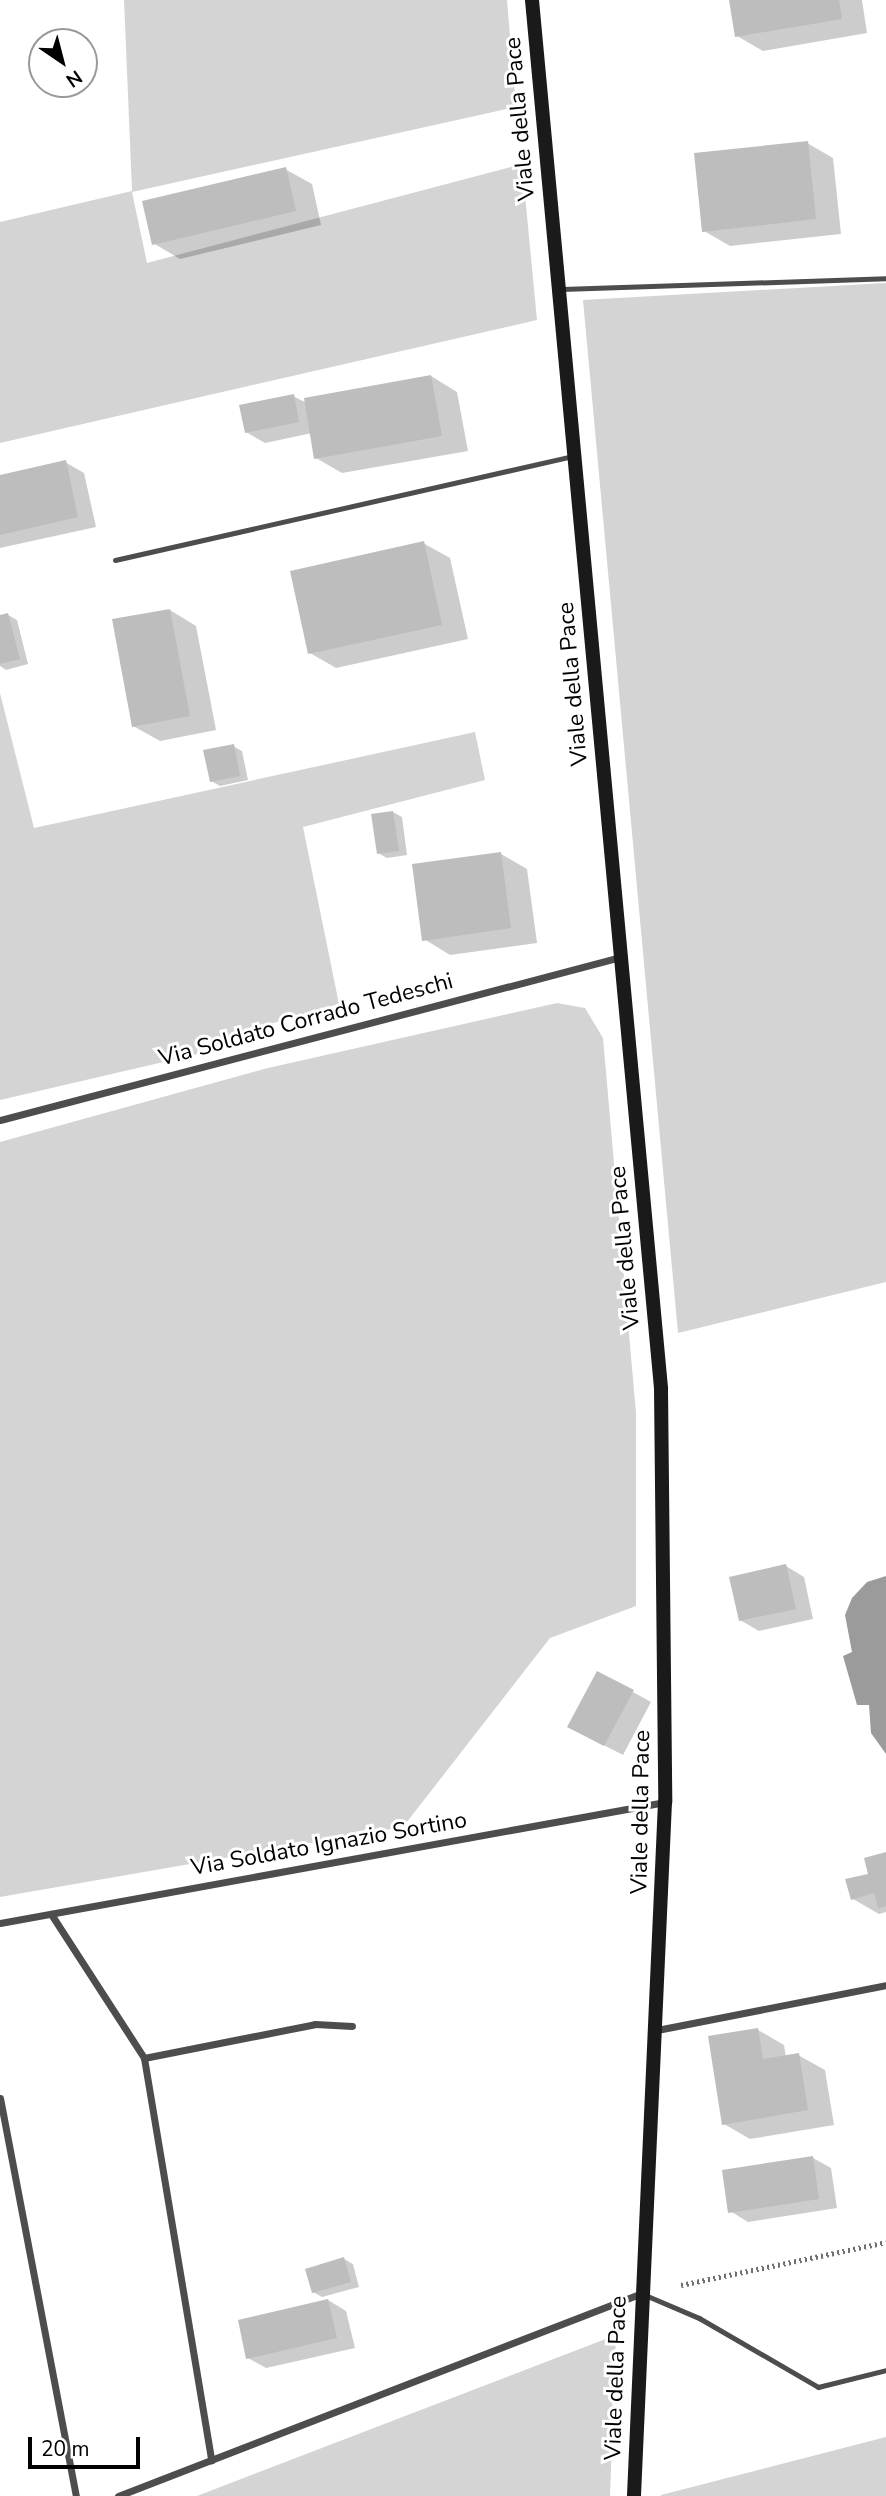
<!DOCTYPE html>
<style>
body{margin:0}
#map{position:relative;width:886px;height:2496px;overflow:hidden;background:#fff;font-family:"Nunito Sans",sans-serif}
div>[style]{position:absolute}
.green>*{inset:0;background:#d4d4d4}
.water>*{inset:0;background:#9b9b9b}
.shadow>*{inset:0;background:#0003}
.building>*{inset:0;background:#bdbdbd}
.path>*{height:4.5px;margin-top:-2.25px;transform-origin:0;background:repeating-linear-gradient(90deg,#6f6f6f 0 2px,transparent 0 5.5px)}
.lane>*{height:5px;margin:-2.5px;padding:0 2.5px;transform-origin:2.5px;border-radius:2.5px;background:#4d4d4d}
.street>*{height:7px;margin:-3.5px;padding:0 3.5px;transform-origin:3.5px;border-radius:3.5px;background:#4d4d4d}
.secondary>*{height:14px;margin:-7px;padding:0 7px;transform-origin:7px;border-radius:7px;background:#1a1a1a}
span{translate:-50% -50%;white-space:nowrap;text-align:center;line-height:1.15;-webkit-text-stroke:6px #fff;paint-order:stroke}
.street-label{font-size:23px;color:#000}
.north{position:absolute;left:28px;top:28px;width:70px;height:70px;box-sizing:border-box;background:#fff;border:2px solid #999;border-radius:50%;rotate:145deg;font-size:19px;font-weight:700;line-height:28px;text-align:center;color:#000}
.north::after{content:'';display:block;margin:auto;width:24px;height:32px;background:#000;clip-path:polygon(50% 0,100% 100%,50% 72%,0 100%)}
.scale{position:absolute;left:28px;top:2437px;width:112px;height:32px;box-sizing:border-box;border:4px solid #000;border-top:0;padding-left:9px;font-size:21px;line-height:24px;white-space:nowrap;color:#000;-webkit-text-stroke:5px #fff;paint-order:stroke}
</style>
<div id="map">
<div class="green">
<div style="clip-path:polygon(124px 0,507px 0,516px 107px,132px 192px,147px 263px,522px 164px,537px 320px,0 443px,0 222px,132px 191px)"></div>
<div style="clip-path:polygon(886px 283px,886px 1282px,678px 1333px,583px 300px)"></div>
<div style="clip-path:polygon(0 693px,34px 828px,475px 732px,485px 780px,303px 827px,339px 1004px,239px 1033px,202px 1053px,0 1100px)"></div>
<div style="clip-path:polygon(557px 1003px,585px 1008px,603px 1038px,636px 1413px,636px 1606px,550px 1638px,403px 1827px,0 1897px,0 1142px,268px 1068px)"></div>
<div style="clip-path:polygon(616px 2335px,610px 2496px,197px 2496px)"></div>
<div style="clip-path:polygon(886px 2437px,886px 2496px,661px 2496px,661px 2495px)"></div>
</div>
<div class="water">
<div style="clip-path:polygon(886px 1576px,886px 1754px,871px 1733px,869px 1705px,857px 1705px,843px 1656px,852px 1652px,845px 1615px,852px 1598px,867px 1582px)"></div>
</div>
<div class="shadow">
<div style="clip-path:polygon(731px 0,862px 0,867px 33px,763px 51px,737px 36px)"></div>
<div style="clip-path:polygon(807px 143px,833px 158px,841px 234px,730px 246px,704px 231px)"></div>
<div style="clip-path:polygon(285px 169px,312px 184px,321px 225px,180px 259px,153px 243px)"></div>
<div style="clip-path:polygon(431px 376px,457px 392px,468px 451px,342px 473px,316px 458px,312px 433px,265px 443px,246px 432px,293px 396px,307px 403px)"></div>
<div style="clip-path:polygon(65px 462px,84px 473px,96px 527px,0 548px,0 477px)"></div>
<div style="clip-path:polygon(423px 543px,450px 558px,468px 639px,336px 668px,310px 653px)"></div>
<div style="clip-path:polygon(170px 610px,196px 626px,216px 730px,160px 741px,133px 726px)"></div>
<div style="clip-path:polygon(8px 615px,17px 620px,28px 664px,6px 670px,0 666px,0 616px)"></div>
<div style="clip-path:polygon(233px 746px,242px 751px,248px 780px,220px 786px,211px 781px)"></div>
<div style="clip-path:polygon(393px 812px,402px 817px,407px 855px,387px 858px,378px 853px)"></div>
<div style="clip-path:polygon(501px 854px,527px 869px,537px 943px,450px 955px,424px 939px)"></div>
<div style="clip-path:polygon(786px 1566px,804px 1577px,813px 1619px,759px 1631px,740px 1620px)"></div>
<div style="clip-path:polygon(633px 1692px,651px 1702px,623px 1755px,588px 1737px)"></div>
<div style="clip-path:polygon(886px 1854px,886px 1912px,879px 1914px,853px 1899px)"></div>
<div style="clip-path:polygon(758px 2030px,784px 2045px,786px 2057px,798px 2055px,825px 2070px,834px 2125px,750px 2139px,724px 2124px)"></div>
<div style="clip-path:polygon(813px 2158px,831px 2168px,837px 2208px,748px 2222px,730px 2211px)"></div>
<div style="clip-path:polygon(344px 2259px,353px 2264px,359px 2287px,322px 2297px,313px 2292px)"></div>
<div style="clip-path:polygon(328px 2300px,346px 2311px,355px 2348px,266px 2368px,248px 2358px)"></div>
</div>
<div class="building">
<div style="clip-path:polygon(729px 0,839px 0,842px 19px,735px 37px)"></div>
<div style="clip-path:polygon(808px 141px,816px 219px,702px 232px,694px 153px)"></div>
<div style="clip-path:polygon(286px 167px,296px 211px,152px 245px,142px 201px)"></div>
<div style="clip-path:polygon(431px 375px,442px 436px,314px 459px,304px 398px)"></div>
<div style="clip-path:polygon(294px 394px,299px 422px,245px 433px,239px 405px)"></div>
<div style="clip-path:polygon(66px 460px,78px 517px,0 535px,0 475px)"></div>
<div style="clip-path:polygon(424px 541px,442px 625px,308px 654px,290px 571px)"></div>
<div style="clip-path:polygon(170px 609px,190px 716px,132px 727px,112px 619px)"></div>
<div style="clip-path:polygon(8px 613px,20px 659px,0 664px,0 615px)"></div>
<div style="clip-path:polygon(234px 744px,240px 776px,210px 782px,203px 750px)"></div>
<div style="clip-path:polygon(393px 811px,399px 851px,377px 854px,371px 814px)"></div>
<div style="clip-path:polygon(501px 852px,511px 928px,422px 941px,412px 864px)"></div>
<div style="clip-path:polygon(786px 1564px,796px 1609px,739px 1621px,729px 1577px)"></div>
<div style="clip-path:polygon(597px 1671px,634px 1690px,604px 1746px,567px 1727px)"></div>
<div style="clip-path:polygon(886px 1852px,886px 1906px,878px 1908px,874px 1893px,851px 1900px,845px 1879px,868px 1874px,864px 1858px)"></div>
<div style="clip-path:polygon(758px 2028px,763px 2059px,799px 2053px,808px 2110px,722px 2125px,708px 2036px)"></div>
<div style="clip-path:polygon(813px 2156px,819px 2199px,728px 2213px,722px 2170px)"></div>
<div style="clip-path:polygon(344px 2257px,351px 2282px,312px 2293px,305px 2269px)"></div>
<div style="clip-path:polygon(328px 2299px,337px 2338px,246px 2359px,238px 2320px)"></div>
</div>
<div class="path">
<div style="left:681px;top:2285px;width:209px;rotate:-11.8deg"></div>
</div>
<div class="lane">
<div style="left:562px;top:289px;width:324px;rotate:-1.9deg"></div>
<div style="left:115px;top:560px;width:469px;rotate:-12.8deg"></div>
<div style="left:645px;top:2295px;width:59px;rotate:23.1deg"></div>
<div style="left:699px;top:2318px;width:138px;rotate:30.1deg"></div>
<div style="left:818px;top:2387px;width:70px;rotate:-14deg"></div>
</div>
<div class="street">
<div style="left:0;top:1120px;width:642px;rotate:-14.71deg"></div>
<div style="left:51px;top:1914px;width:171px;rotate:57.1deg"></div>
<div style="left:144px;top:2058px;width:408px;rotate:80.5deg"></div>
<div style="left:0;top:1923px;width:676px;rotate:-10.31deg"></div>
<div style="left:657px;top:2030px;width:233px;rotate:-11.1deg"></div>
<div style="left:144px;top:2058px;width:174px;rotate:-11.2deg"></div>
<div style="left:315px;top:2024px;width:37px;rotate:3deg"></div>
<div style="left:0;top:2098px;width:405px;rotate:79.2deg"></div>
<div style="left:118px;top:2496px;width:562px;rotate:-21.18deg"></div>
</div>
<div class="secondary">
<div style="left:532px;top:0;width:1395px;rotate:84.69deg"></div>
<div style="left:661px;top:1389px;width:413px;rotate:89.4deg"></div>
<div style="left:665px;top:1802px;width:695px;rotate:92.56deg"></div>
</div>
<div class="street-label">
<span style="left:520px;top:119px;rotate:-95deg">Viale della Pace</span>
<span style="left:573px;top:684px;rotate:-95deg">Viale della Pace</span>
<span style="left:306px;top:1020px;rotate:-15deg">Via Soldato Corrado Tedeschi</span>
<span style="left:625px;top:1248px;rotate:-95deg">Viale della Pace</span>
<span style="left:641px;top:1812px;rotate:-89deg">Viale della Pace</span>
<span style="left:329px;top:1844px;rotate:-10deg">Via Soldato Ignazio Sortino</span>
<span style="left:616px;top:2378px;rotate:-88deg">Viale della Pace</span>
</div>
<div class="north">N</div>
<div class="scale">20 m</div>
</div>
